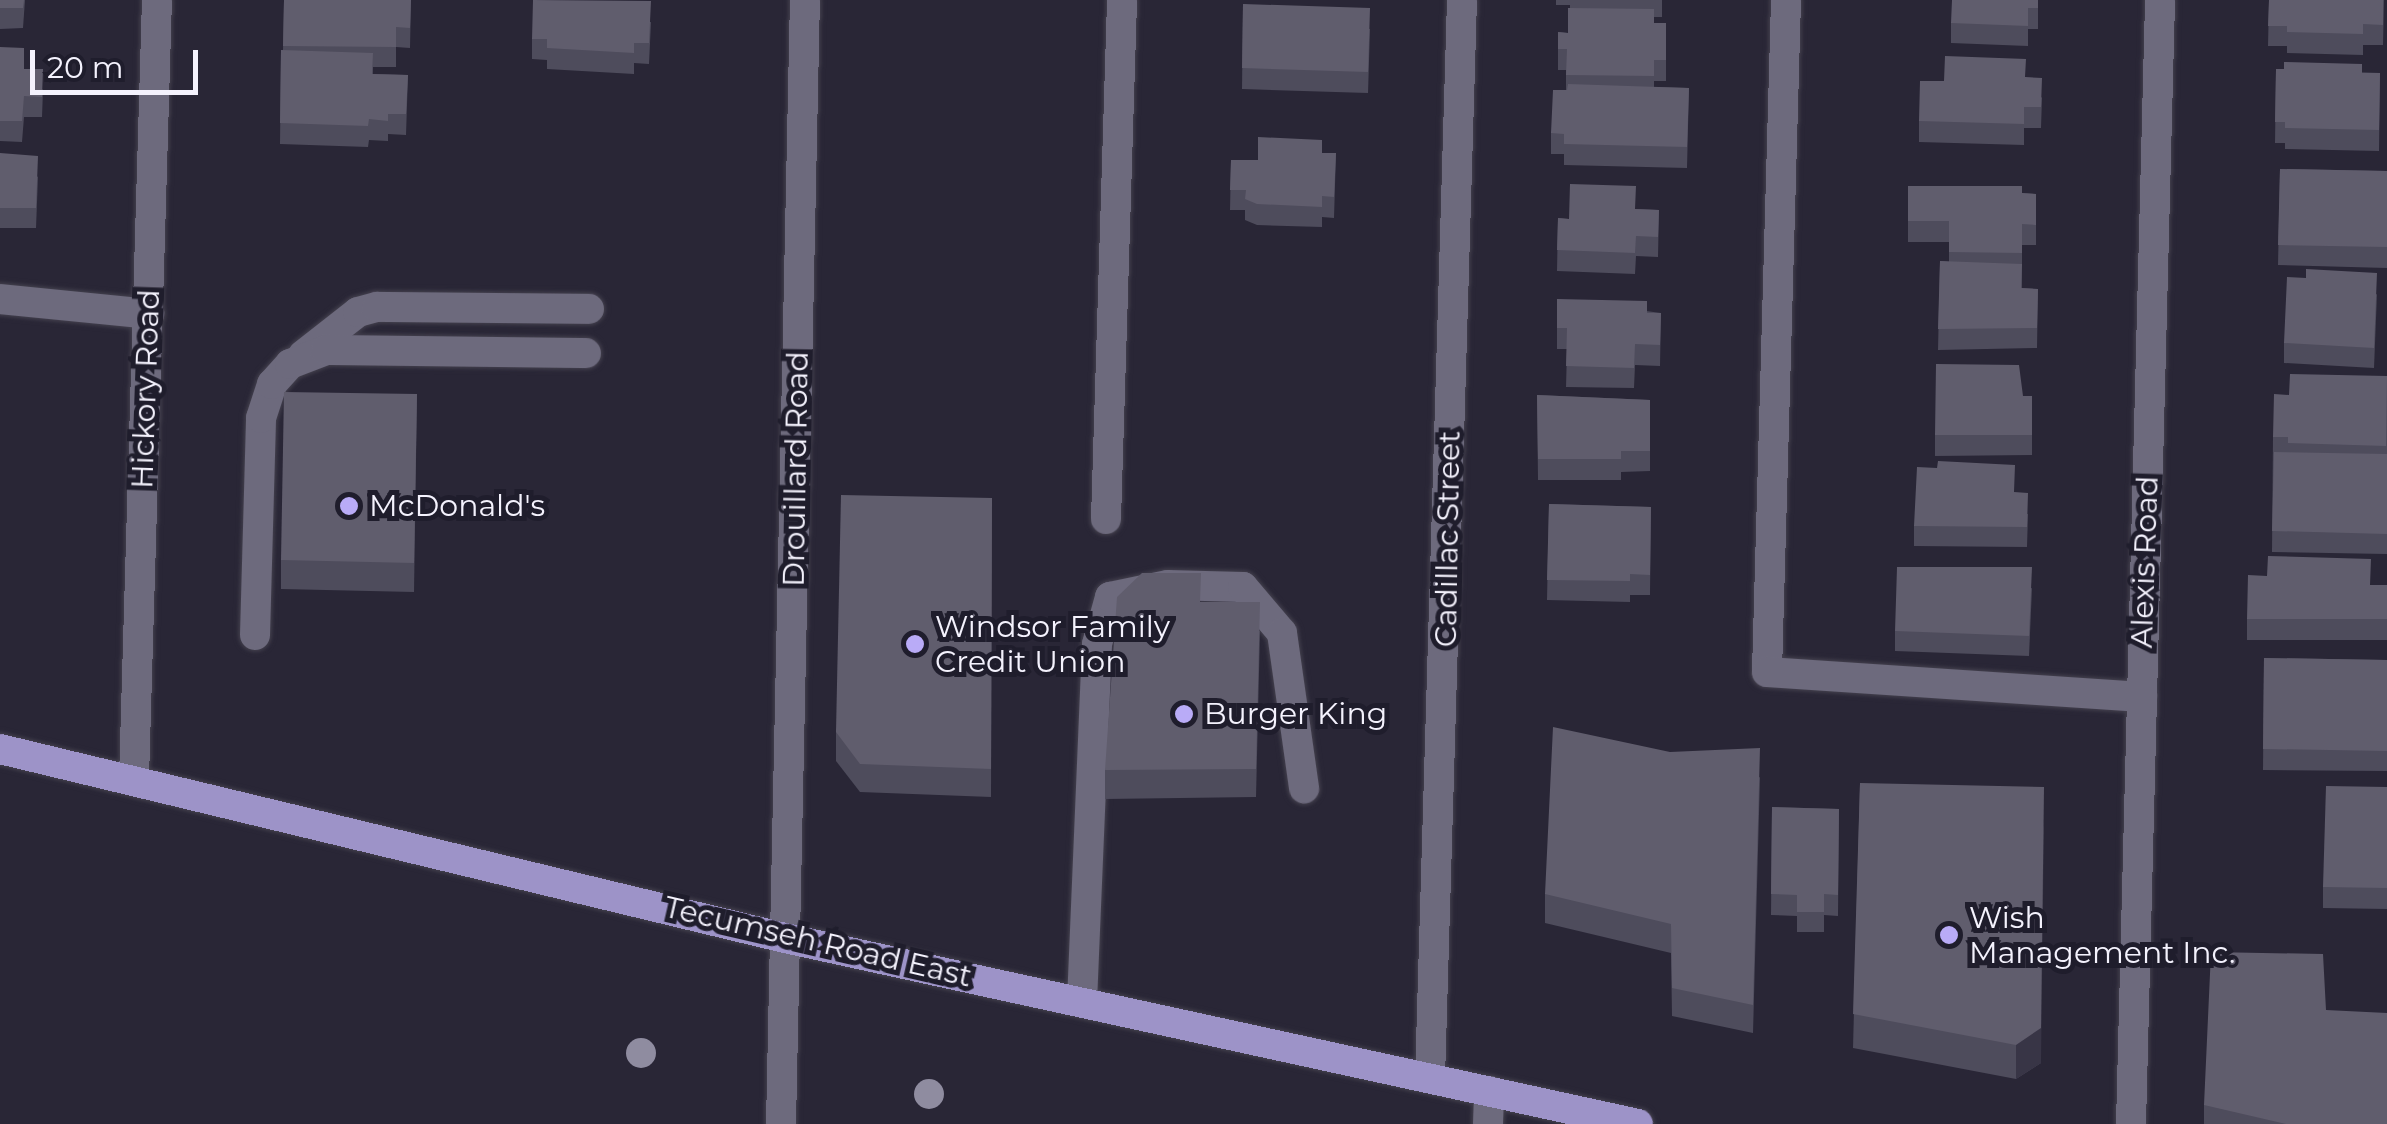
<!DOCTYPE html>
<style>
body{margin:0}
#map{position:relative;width:2387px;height:1124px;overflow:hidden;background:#292636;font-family:Montserrat,sans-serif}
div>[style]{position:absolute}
.roads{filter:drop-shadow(0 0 2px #44414e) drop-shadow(0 0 2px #44414e)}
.minor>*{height:30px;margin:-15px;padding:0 15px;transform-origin:15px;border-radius:15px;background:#6d6a7d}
.major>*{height:30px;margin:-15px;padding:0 15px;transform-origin:15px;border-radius:15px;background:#9d93c8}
.trees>*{width:30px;height:30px;margin:-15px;border-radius:50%;background:#8f8ca0}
.wall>*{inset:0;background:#4e4c5c}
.shaded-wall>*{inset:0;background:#383546}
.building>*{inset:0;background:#605d6d}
.dots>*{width:28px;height:28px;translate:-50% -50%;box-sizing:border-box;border:5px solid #1f1d2c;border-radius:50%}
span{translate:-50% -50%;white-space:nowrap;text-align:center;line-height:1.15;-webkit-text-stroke:10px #1f1d2c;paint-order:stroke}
.street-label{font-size:30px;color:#f4f2fd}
.poi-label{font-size:30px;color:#f4f2fd}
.left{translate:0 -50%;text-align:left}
.scale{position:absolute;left:30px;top:50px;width:168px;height:45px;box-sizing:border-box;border:5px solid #f4f2fd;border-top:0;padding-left:12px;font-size:30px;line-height:35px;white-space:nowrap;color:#f4f2fd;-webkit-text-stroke:8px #1f1d2c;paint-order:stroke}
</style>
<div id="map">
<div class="roads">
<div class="minor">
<div style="left:1786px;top:0;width:672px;rotate:91.62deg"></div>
<div style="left:1767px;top:672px;width:376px;rotate:3.8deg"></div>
<div style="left:0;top:299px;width:150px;rotate:5.7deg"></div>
<div style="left:303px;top:355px;width:70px;rotate:-38deg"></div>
<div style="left:358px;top:312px;width:20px;rotate:-15deg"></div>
<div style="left:377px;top:307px;width:212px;rotate:0.5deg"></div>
<div style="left:1106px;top:519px;width:519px;rotate:-88.23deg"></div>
<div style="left:255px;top:635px;width:217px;rotate:-88.4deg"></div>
<div style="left:261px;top:418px;width:36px;rotate:-72deg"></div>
<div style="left:272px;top:384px;width:27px;rotate:-48deg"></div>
<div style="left:290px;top:364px;width:39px;rotate:-21deg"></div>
<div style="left:326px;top:350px;width:260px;rotate:0.7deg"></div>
<div style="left:134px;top:778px;width:778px;rotate:-88.31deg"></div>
<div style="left:1082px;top:1002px;width:358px;rotate:-87.6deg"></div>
<div style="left:1097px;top:644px;width:49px;rotate:-74.5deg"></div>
<div style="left:1110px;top:597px;width:59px;rotate:-11.7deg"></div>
<div style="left:1168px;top:585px;width:75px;rotate:1.5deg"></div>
<div style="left:1243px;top:587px;width:60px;rotate:49.7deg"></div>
<div style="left:1282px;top:633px;width:157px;rotate:81.9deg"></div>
<div style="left:1430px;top:1078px;width:1078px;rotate:-88.3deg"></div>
<div style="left:781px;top:1124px;width:1124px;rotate:-88.78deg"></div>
<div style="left:1488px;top:1124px;width:33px;rotate:-88deg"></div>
<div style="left:2131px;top:1124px;width:1124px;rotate:-88.52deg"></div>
</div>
<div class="major">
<div style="left:0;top:749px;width:807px;rotate:13.54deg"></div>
<div style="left:785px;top:938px;width:873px;rotate:12.3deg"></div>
</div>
</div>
<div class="trees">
<div style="left:641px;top:1053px"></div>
<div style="left:929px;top:1094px"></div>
</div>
<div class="wall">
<div style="clip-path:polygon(0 0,25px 0,23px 28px,0 29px)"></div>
<div style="clip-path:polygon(284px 0,411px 0,410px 48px,396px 47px,396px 67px,373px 67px,373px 74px,408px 75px,406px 135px,388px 134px,388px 141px,369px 140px,368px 147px,280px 144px,281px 50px,283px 50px)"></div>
<div style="clip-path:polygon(1556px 0,1662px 0,1662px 17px,1654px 17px,1654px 23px,1666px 23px,1666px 81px,1654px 81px,1654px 87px,1689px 88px,1687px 168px,1564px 165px,1564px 154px,1551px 154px,1551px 133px,1566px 90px,1566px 70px,1558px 70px,1558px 32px,1568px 33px,1570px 8px,1570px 5px,1556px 5px)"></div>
<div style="clip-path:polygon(2038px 0,2038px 29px,2028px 29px,2028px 46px,1951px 43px,1951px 23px)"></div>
<div style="clip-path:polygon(2269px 0,2384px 0,2383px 45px,2363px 45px,2363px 55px,2287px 53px,2287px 46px,2268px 46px)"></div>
<div style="clip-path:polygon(1243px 4px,1370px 29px,1368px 93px,1242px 89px)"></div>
<div style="clip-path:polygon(651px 22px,649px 64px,634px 63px,634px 74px,547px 69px,547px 60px,532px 59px,532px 39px)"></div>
<div style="clip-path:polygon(0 47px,24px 69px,43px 90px,42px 117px,24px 117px,22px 142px,0 141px)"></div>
<div style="clip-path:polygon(2276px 69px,2380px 73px,2379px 151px,2285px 149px,2285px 143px,2275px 143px)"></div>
<div style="clip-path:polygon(2026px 77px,2042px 98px,2041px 128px,2024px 128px,2024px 145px,1919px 142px,1919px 121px)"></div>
<div style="clip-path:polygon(0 153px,38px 177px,36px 228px,0 228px)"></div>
<div style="clip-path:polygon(1322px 153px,1336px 153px,1334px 218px,1322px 217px,1322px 227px,1257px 225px,1245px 220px,1245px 210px,1230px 210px,1231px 160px,1258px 160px)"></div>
<div style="clip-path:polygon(2280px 169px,2387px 171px,2387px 268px,2278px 265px)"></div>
<div style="clip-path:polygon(1908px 186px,2036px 194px,2036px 245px,2022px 245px,2022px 288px,2038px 289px,2037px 348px,1938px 350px,1940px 261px,1949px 262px,1949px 242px,1908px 242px)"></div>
<div style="clip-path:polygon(1636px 209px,1659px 210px,1658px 257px,1636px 256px,1635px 274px,1557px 271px,1558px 218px,1569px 219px)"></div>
<div style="clip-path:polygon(2377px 294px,2374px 368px,2284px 363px,2284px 343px)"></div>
<div style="clip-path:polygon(1557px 299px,1661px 313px,1660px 366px,1635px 365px,1634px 388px,1566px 387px,1567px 349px,1557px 349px)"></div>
<div style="clip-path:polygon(2387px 376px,2387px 554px,2272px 552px,2273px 437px,2289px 395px)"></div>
<div style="clip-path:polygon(417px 394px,414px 592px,281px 589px,281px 560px)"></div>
<div style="clip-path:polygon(1537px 395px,1650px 400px,1650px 471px,1621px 472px,1621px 480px,1538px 480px)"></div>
<div style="clip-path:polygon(2023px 396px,2032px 396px,2032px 455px,1935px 456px,1935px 435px)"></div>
<div style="clip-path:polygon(992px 498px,991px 797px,860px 792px,836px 761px,836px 732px)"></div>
<div style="clip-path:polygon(1549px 504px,1651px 507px,1650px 595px,1630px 595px,1630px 602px,1547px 600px)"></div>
<div style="clip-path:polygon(2028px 514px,2027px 547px,1914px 546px,1914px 526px)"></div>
<div style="clip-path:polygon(2370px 585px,2387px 585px,2387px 640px,2247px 640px,2247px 619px)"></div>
<div style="clip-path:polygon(2032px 588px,2029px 656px,1895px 651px,1895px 631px)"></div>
<div style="clip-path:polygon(1201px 602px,1260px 631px,1256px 797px,1105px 799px,1105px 770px)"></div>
<div style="clip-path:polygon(2264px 658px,2387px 660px,2387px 771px,2263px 770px)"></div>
<div style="clip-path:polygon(1760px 777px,1753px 1033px,1672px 1016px,1671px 953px,1545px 923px,1545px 894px)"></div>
<div style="clip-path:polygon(1860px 783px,2041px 1063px,2016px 1079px,1853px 1048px)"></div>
<div style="clip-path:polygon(2387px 787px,2387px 909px,2323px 908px,2323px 887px)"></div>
<div style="clip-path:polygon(1772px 807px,1839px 809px,1838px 916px,1824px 915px,1824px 932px,1797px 932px,1797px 916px,1771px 915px)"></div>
<div style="clip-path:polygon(2326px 1010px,2387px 1124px,2204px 1124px,2204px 1105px)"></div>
</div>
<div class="shaded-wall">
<div style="clip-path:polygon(2044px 822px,2041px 1063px,2016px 1079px,2016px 1045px)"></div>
</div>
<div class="building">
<div style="clip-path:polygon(0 0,24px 0,23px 8px,0 8px)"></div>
<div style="clip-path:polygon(284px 0,411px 0,410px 28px,396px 27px,396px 47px,283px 46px)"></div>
<div style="clip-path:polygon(533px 0,651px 1px,649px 43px,634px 43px,634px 53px,547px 48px,547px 39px,532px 39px)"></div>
<div style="clip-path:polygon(1952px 0,2038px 0,2038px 8px,2028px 8px,2028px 26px,1951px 23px)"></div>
<div style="clip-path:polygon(2269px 0,2383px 0,2383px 25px,2363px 24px,2363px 34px,2287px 32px,2287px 26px,2268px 26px)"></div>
<div style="clip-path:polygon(1243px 4px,1370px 8px,1368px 72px,1242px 68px)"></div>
<div style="clip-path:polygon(1568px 8px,1654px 9px,1654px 23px,1666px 23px,1666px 60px,1654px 60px,1654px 76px,1566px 75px,1567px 49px,1558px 49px,1558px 32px,1568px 33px)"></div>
<div style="clip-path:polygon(0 47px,24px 48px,24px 69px,43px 69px,42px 97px,24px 96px,22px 121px,0 121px)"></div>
<div style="clip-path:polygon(281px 50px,373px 53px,372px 74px,408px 75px,406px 114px,388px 114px,388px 121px,369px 119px,368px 126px,280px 123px)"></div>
<div style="clip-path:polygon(1945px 56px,2026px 59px,2025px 77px,2042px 78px,2041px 107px,2024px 107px,2024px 124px,1919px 121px,1920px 81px,1944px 81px)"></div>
<div style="clip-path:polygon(2284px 62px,2362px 64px,2362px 73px,2380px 73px,2379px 130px,2285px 128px,2285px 122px,2275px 122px,2276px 69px,2284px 69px)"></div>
<div style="clip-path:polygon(1568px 84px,1689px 88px,1687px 147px,1564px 144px,1564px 134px,1551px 133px,1553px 90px,1567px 90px)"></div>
<div style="clip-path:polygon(1258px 137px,1322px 140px,1322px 153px,1336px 153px,1334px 197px,1322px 196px,1322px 207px,1257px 204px,1245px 199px,1246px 190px,1230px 190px,1231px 160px,1258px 160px)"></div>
<div style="clip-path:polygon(0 153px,38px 156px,36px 208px,0 208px)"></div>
<div style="clip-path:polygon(2280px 169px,2387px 171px,2387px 247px,2278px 245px)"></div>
<div style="clip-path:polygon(1570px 184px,1636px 186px,1635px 209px,1659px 210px,1658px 237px,1636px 236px,1635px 253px,1557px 250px,1558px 218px,1569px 219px)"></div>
<div style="clip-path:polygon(1908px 186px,2022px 186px,2022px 193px,2036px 194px,2036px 225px,2022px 224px,2022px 253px,1949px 252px,1949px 221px,1908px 221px)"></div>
<div style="clip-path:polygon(1940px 261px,2022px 264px,2021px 288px,2038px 289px,2037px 328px,1938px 329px)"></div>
<div style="clip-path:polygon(2306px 269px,2377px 273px,2374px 348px,2284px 343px,2287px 277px,2306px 278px)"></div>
<div style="clip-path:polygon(1557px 299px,1647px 301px,1647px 313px,1661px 313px,1660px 345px,1635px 344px,1634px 368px,1566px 366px,1567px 328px,1557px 328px)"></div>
<div style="clip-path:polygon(1936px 364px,2019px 365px,2023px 396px,2032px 396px,2032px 435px,1935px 435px)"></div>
<div style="clip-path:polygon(2290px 374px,2387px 376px,2386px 446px,2288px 443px,2288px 437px,2273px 437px,2274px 394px,2289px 395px)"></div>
<div style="clip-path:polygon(284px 392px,417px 394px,414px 563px,281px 560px)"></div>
<div style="clip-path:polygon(1537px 395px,1650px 400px,1650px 451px,1621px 451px,1621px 459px,1538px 459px)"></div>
<div style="clip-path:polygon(2274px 452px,2387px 454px,2387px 534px,2272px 531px)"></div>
<div style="clip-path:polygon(1938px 461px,2015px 465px,2014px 492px,2028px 493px,2027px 527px,1914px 526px,1917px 467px,1937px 468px)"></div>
<div style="clip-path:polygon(841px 495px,992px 498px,991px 769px,860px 764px,836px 732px)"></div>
<div style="clip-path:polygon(1549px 504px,1651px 507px,1650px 575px,1630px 574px,1630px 581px,1547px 580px)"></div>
<div style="clip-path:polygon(2268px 556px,2371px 559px,2370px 585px,2387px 585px,2387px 619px,2247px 619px,2248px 575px,2267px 576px)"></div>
<div style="clip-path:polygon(1897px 567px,2032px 567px,2029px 636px,1895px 631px)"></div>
<div style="clip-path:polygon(1142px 573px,1201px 573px,1200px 602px,1260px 602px,1256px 769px,1105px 770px,1117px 597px)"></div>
<div style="clip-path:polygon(2264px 658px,2387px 660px,2387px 751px,2263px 749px)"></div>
<div style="clip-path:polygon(1553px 727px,1670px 752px,1760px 748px,1753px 1005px,1672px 988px,1671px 924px,1545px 894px)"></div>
<div style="clip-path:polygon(1860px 783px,2044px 787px,2041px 1028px,2016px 1045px,1853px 1014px)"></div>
<div style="clip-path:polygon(2326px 786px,2387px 787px,2387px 888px,2323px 887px)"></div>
<div style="clip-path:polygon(1772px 807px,1839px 809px,1838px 895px,1824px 894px,1824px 912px,1797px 912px,1797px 895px,1771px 894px)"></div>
<div style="clip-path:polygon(2211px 952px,2323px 954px,2326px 1010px,2387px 1013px,2387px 1124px,2286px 1124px,2204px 1105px)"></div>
</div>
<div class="dots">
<div style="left:349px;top:506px;background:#b9abf7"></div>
<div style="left:915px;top:644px;background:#b9abf7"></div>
<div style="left:1184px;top:714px;background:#b9abf7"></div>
<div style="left:1949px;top:935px;background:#b9abf7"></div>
</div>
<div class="street-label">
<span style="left:146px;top:389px;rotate:-88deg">Hickory Road</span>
<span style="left:796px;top:469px;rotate:-89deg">Drouillard Road</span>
<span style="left:1448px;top:539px;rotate:-89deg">Cadillac Street</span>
<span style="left:2145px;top:562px;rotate:-88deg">Alexis Road</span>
<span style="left:818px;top:942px;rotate:13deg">Tecumseh Road East</span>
</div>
<div class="poi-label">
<span class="left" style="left:369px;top:506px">McDonald's</span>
<span class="left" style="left:935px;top:644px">Windsor Family<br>Credit Union</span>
<span class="left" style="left:1204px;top:714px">Burger King</span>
<span class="left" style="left:1969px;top:935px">Wish<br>Management Inc.</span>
</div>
<div class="scale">20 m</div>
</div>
